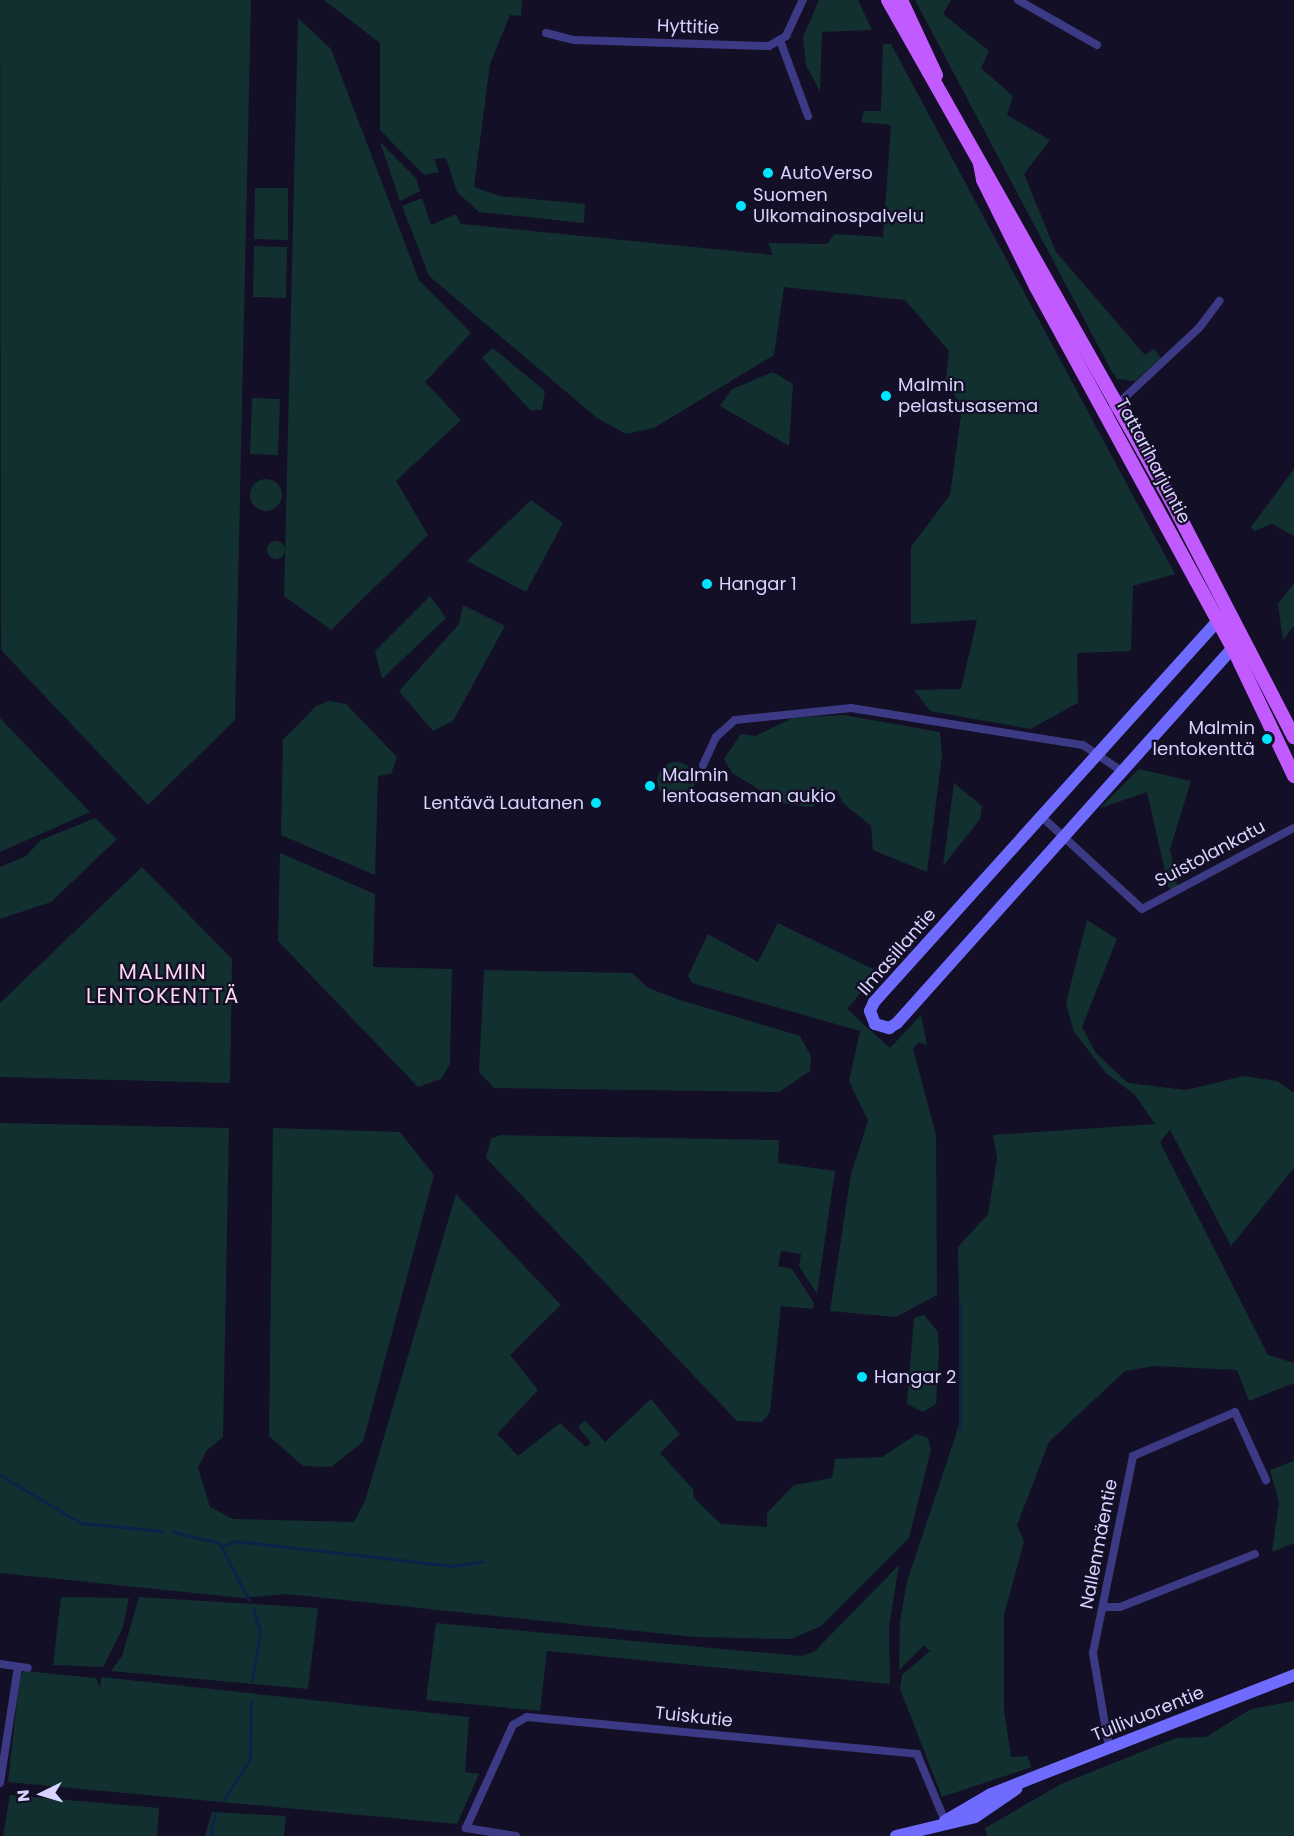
<!DOCTYPE html>
<meta charset="utf-8">
<style>
body{margin:0}
#map{position:relative;width:1294px;height:1836px;overflow:hidden;background:#130f26;font-family:Poppins,sans-serif}
div>[style]{position:absolute}
.green>*{inset:0;background:#12302f}
.round{border-radius:50%}
.stream>*{height:3px;margin:-1.5px;padding:0 1.5px;transform-origin:1.5px;border-radius:1.5px;background:#0c2248}
.street>*{height:8px;margin:-4px;padding:0 4px;transform-origin:4px;border-radius:4px;background:#3d3a85}
.secondary>*{height:12px;margin:-6px;padding:0 6px;transform-origin:6px;border-radius:6px;background:#6f6bff}
.primary>*{height:14px;margin:-7px;padding:0 7px;transform-origin:7px;border-radius:7px;background:#c25bff}
.dots>*{width:16px;height:16px;translate:-50% -50%;box-sizing:border-box;border:3px solid #130f26;border-radius:50%}
span{translate:-50% -50%;white-space:nowrap;text-align:center;line-height:1.15;-webkit-text-stroke:4.5px #130f26;paint-order:stroke}
.street-label{font-size:18px;color:#d9d4ff}
.poi-label{font-size:18px;color:#d9d4ff}
.left{translate:0 -50%;text-align:left}
.right{translate:-100% -50%;text-align:right}
.quarter-label{font-size:21px;color:#ffd6f0;letter-spacing:1.5px}
.north{position:absolute;left:12px;top:1764px;width:60px;height:60px;-webkit-text-stroke:4px #130f26;paint-order:stroke;rotate:265deg;font-size:16px;font-weight:700;line-height:24px;text-align:center;color:#d9d4ff}
.north::after{content:'';display:block;margin:auto;width:21px;height:27px;background:#d9d4ff;clip-path:polygon(50% 0,100% 100%,50% 72%,0 100%)}
</style>
<div id="map">
<div class="green">
<div style="clip-path:polygon(0 0,251px 0,235px 720px,148px 805px,1px 650px)"></div>
<div style="clip-path:polygon(324px 0,522px 0,521px 16px,510px 15px,490px 64px,474px 187px,500px 196px,585px 204px,584px 223px,479px 212px,457px 192px,446px 158px,434px 159px,439px 172px,424px 175px,380px 130px,380px 43px)"></div>
<div style="clip-path:polygon(819px 0,858px 0,872px 30px,822px 32px,820px 92px,806px 65px,803px 37px)"></div>
<div style="clip-path:polygon(915px 0,951px 0,943px 14px,989px 51px,981px 68px,1013px 96px,1007px 115px,1050px 140px,1024px 174px,1056px 252px,1145px 355px,1154px 349px,1161px 358px,1135px 381px,1117px 379px,1111px 370px)"></div>
<div style="clip-path:polygon(298px 18px,331px 49px,419px 280px,471px 333px,425px 382px,461px 420px,396px 481px,428px 535px,331px 630px,284px 596px)"></div>
<div style="clip-path:polygon(883px 44px,891px 44px,1175px 574px,1133px 586px,1131px 651px,1077px 653px,1078px 703px,1030px 729px,930px 711px,914px 690px,961px 689px,977px 620px,911px 624px,911px 547px,950px 495px,962px 408px,946px 380px,949px 351px,905px 300px,784px 287px,774px 355px,654px 428px,626px 434px,597px 418px,429px 276px,402px 206px,422px 198px,431px 225px,456px 214px,461px 224px,773px 255px,768px 243px,827px 244px,835px 234px,883px 237px,891px 125px,861px 122px,864px 111px,881px 111px)"></div>
<div style="clip-path:polygon(380px 142px,416px 178px,420px 191px,400px 201px)"></div>
<div style="clip-path:polygon(255px 188px,288px 188px,288px 240px,254px 239px)"></div>
<div style="clip-path:polygon(254px 246px,287px 247px,286px 298px,253px 297px)"></div>
<div style="clip-path:polygon(493px 348px,545px 391px,542px 410px,530px 410px,482px 358px)"></div>
<div style="clip-path:polygon(773px 372px,793px 384px,789px 446px,720px 406px,732px 389px)"></div>
<div style="clip-path:polygon(252px 398px,280px 399px,278px 455px,250px 454px)"></div>
<div style="clip-path:polygon(1294px 469px,1294px 536px,1272px 524px,1254px 531px,1251px 527px)"></div>
<div class="round" style="left:250px;top:479px;width:32px;height:32px"></div>
<div style="clip-path:polygon(531px 500px,563px 523px,526px 592px,467px 561px)"></div>
<div class="round" style="left:267px;top:541px;width:18px;height:18px"></div>
<div style="clip-path:polygon(1294px 583px,1294px 626px,1283px 640px,1278px 604px)"></div>
<div style="clip-path:polygon(430px 596px,446px 618px,382px 679px,375px 651px)"></div>
<div style="clip-path:polygon(463px 605px,505px 626px,453px 721px,433px 731px,399px 691px,459px 624px)"></div>
<div style="clip-path:polygon(329px 701px,346px 704px,397px 757px,391px 774px,378px 776px,375px 875px,281px 835px,283px 740px,316px 706px)"></div>
<div style="clip-path:polygon(843px 715px,940px 732px,942px 756px,927px 872px,873px 850px,871px 826px,843px 803px,836px 789px,812px 807px,781px 803px,732px 773px,724px 759px,741px 734px,755px 736px,793px 718px)"></div>
<div style="clip-path:polygon(0 718px,90px 812px,0 852px)"></div>
<div class="round" style="left:657px;top:762px;width:38px;height:38px"></div>
<div style="clip-path:polygon(1139px 769px,1191px 781px,1170px 849px,1178px 889px,1169px 889px,1147px 792px,1100px 808px)"></div>
<div style="clip-path:polygon(954px 783px,982px 806px,980px 819px,943px 866px)"></div>
<div style="clip-path:polygon(95px 818px,117px 839px,51px 902px,0 919px,0 867px,26px 856px,41px 840px)"></div>
<div style="clip-path:polygon(280px 853px,375px 894px,373px 967px,452px 969px,450px 1064px,441px 1079px,418px 1087px,278px 941px)"></div>
<div style="clip-path:polygon(142px 867px,232px 959px,230px 1083px,0 1077px,0 1003px)"></div>
<div style="clip-path:polygon(1087px 920px,1117px 939px,1082px 1027px,1096px 1053px,1128px 1083px,1186px 1090px,1244px 1076px,1277px 1081px,1294px 1093px,1294px 1168px,1231px 1246px,1170px 1130px,1160px 1142px,1268px 1355px,1294px 1363px,1294px 1383px,1249px 1401px,1237px 1370px,1154px 1366px,1125px 1371px,1049px 1442px,1017px 1525px,1024px 1542px,1004px 1615px,1004px 1710px,1011px 1757px,1027px 1756px,1032px 1767px,942px 1797px,900px 1689px,902px 1675px,930px 1651px,924px 1645px,899px 1670px,900px 1621px,907px 1582px,961px 1419px,958px 1247px,988px 1214px,997px 1158px,993px 1135px,1155px 1124px,1135px 1095px,1106px 1073px,1074px 1032px,1066px 1003px)"></div>
<div style="clip-path:polygon(778px 923px,879px 972px,847px 1009px,890px 1048px,921px 1015px,927px 1045px,918px 1042px,913px 1049px,936px 1135px,937px 1295px,896px 1317px,830px 1311px,851px 1174px,868px 1121px,849px 1081px,860px 1031px,692px 983px,688px 976px,708px 934px,758px 962px)"></div>
<div style="clip-path:polygon(484px 970px,632px 973px,648px 988px,680px 1000px,800px 1036px,811px 1056px,810px 1071px,779px 1092px,494px 1088px,479px 1072px)"></div>
<div style="clip-path:polygon(0 1123px,229px 1128px,223px 1437px,206px 1451px,198px 1468px,210px 1507px,233px 1519px,354px 1522px,365px 1501px,456px 1194px,561px 1305px,510px 1355px,538px 1390px,497px 1434px,518px 1456px,560px 1423px,586px 1447px,591px 1443px,578px 1427px,585px 1420px,605px 1442px,651px 1399px,680px 1434px,660px 1453px,693px 1489px,694px 1498px,721px 1524px,767px 1527px,767px 1513px,794px 1485px,832px 1478px,835px 1459px,882px 1457px,917px 1434px,928px 1438px,931px 1450px,909px 1538px,821px 1626px,791px 1639px,694px 1637px,287px 1594px,243px 1598px,0 1573px)"></div>
<div style="clip-path:polygon(273px 1128px,400px 1132px,434px 1175px,363px 1442px,331px 1467px,303px 1466px,269px 1436px)"></div>
<div style="clip-path:polygon(500px 1135px,779px 1140px,778px 1163px,835px 1171px,817px 1294px,799px 1266px,801px 1254px,781px 1251px,778px 1266px,792px 1269px,814px 1303px,813px 1309px,781px 1306px,770px 1412px,762px 1422px,737px 1421px,486px 1158px,491px 1139px)"></div>
<div style="clip-path:polygon(924px 1315px,938px 1332px,939px 1353px,936px 1404px,923px 1412px,907px 1404px,914px 1318px)"></div>
<div style="clip-path:polygon(1294px 1461px,1294px 1543px,1272px 1552px,1279px 1502px,1270px 1470px)"></div>
<div style="clip-path:polygon(899px 1565px,889px 1627px,890px 1684px,547px 1651px,540px 1711px,426px 1700px,436px 1623px,801px 1656px,814px 1652px)"></div>
<div style="clip-path:polygon(61px 1597px,129px 1598px,123px 1627px,103px 1667px,53px 1665px)"></div>
<div style="clip-path:polygon(139px 1597px,318px 1608px,308px 1689px,111px 1671px,122px 1656px)"></div>
<div style="clip-path:polygon(25px 1671px,96px 1678px,100px 1688px,101px 1677px,469px 1717px,465px 1772px,479px 1774px,457px 1824px,8px 1782px,20px 1674px)"></div>
<div style="clip-path:polygon(1294px 1701px,1294px 1836px,987px 1836px,985px 1828px,1061px 1784px,1176px 1738px,1206px 1737px,1251px 1709px)"></div>
<div style="clip-path:polygon(10px 1795px,159px 1808px,157px 1836px,3px 1836px)"></div>
<div style="clip-path:polygon(212px 1812px,286px 1816px,284px 1836px,205px 1836px)"></div>
</div>
<div class="stream">
<div style="left:960px;top:1303px;width:126px;rotate:90deg"></div>
<div style="left:0;top:1475px;width:94px;rotate:30.7deg"></div>
<div style="left:81px;top:1523px;width:81px;rotate:5.6deg"></div>
<div style="left:174px;top:1532px;width:46px;rotate:13.7deg"></div>
<div style="left:219px;top:1543px;width:64px;rotate:62.2deg"></div>
<div style="left:221px;top:1547px;width:16px;rotate:-22deg"></div>
<div style="left:236px;top:1541px;width:218px;rotate:6.6deg"></div>
<div style="left:453px;top:1566px;width:30px;rotate:-8deg"></div>
<div style="left:252px;top:1681px;width:50px;rotate:-80.7deg"></div>
<div style="left:260px;top:1632px;width:25px;rotate:-106deg"></div>
<div style="left:223px;top:1801px;width:50px;rotate:-57.3deg"></div>
<div style="left:250px;top:1759px;width:59px;rotate:-89deg"></div>
<div style="left:210px;top:1836px;width:23px;rotate:-77deg"></div>
</div>
<div class="street">
<div style="left:1018px;top:0;width:91px;rotate:29.7deg"></div>
<div style="left:546px;top:33px;width:30px;rotate:14deg"></div>
<div style="left:575px;top:40px;width:194px;rotate:1.8deg"></div>
<div style="left:769px;top:46px;width:20px;rotate:-30deg"></div>
<div style="left:786px;top:36px;width:40px;rotate:-65deg"></div>
<div style="left:781px;top:43px;width:78px;rotate:69.7deg"></div>
<div style="left:1107px;top:414px;width:126px;rotate:-43.1deg"></div>
<div style="left:1199px;top:328px;width:34px;rotate:-53deg"></div>
<div style="left:703px;top:765px;width:31px;rotate:-65deg"></div>
<div style="left:716px;top:737px;width:25px;rotate:-42deg"></div>
<div style="left:735px;top:720px;width:117px;rotate:-5.9deg"></div>
<div style="left:851px;top:708px;width:235px;rotate:9.1deg"></div>
<div style="left:1083px;top:745px;width:45px;rotate:34deg"></div>
<div style="left:1041px;top:816px;width:137px;rotate:42.6deg"></div>
<div style="left:1142px;top:909px;width:172px;rotate:-28.1deg"></div>
<div style="left:1103px;top:1607px;width:17px"></div>
<div style="left:1120px;top:1607px;width:145px;rotate:-21.4deg"></div>
<div style="left:0;top:1664px;width:28px;rotate:8deg"></div>
<div style="left:1109px;top:1748px;width:96px;rotate:-99.6deg"></div>
<div style="left:1093px;top:1653px;width:201px;rotate:-78.5deg"></div>
<div style="left:1133px;top:1456px;width:111px;rotate:-23.3deg"></div>
<div style="left:1235px;top:1412px;width:75px;rotate:65.5deg"></div>
<div style="left:0;top:1783px;width:117px;rotate:-81.2deg"></div>
<div style="left:516px;top:1836px;width:51px;rotate:-170.9deg"></div>
<div style="left:466px;top:1828px;width:113px;rotate:-65.5deg"></div>
<div style="left:513px;top:1725px;width:16px;rotate:-30deg"></div>
<div style="left:527px;top:1717px;width:392px;rotate:5.4deg"></div>
<div style="left:917px;top:1754px;width:73px;rotate:67.3deg"></div>
</div>
<div class="secondary">
<div style="left:1223px;top:615px;width:521px;rotate:132.04deg"></div>
<div style="left:874px;top:1002px;width:10px;rotate:114deg"></div>
<div style="left:870px;top:1011px;width:14px;rotate:69deg"></div>
<div style="left:875px;top:1024px;width:15px;rotate:16deg"></div>
<div style="left:889px;top:1028px;width:9px;rotate:-32deg"></div>
<div style="left:897px;top:1023px;width:511px;rotate:-48.17deg"></div>
<div style="left:945px;top:1821px;width:53px;rotate:-30.4deg"></div>
<div style="left:991px;top:1794px;width:326px;rotate:-21.4deg"></div>
<div style="left:896px;top:1836px;width:81px;rotate:-13.5deg"></div>
<div style="left:975px;top:1817px;width:50px;rotate:-34.3deg"></div>
</div>
<div class="primary">
<div style="left:888px;top:0;width:577px;rotate:60.5deg"></div>
<div style="left:1172px;top:502px;width:265px;rotate:62.6deg"></div>
<div style="left:901px;top:0;width:83px;rotate:65deg"></div>
<div style="left:980px;top:164px;width:16px;rotate:79deg"></div>
<div style="left:983px;top:180px;width:119px;rotate:63.6deg"></div>
<div style="left:1036px;top:287px;width:411px;rotate:61.4deg"></div>
<div style="left:1233px;top:648px;width:142px;rotate:64.5deg"></div>
</div>
<div class="dots">
<div style="left:768px;top:173px;background:#00e5ff"></div>
<div style="left:741px;top:206px;background:#00e5ff"></div>
<div style="left:886px;top:396px;background:#00e5ff"></div>
<div style="left:707px;top:584px;background:#00e5ff"></div>
<div style="left:1267px;top:739px;background:#00e5ff"></div>
<div style="left:650px;top:786px;background:#00e5ff"></div>
<div style="left:596px;top:803px;background:#00e5ff"></div>
<div style="left:862px;top:1377px;background:#00e5ff"></div>
</div>
<div class="street-label">
<span style="left:688px;top:27px;rotate:2deg">Hyttitie</span>
<span style="left:1153px;top:461px;rotate:62deg">Tattariharjuntie</span>
<span style="left:1210px;top:854px;rotate:-28deg">Suistolankatu</span>
<span style="left:897px;top:952px;rotate:-49deg">Ilmasillantie</span>
<span style="left:1099px;top:1544px;rotate:-79deg">Nallenmäentie</span>
<span style="left:1148px;top:1714px;rotate:-22deg">Tullivuorentie</span>
<span style="left:694px;top:1717px;rotate:6deg">Tuiskutie</span>
</div>
<div class="poi-label">
<span class="left" style="left:780px;top:173px">AutoVerso</span>
<span class="left" style="left:753px;top:206px">Suomen<br>Ulkomainospalvelu</span>
<span class="left" style="left:898px;top:396px">Malmin<br>pelastusasema</span>
<span class="left" style="left:719px;top:584px">Hangar 1</span>
<span class="right" style="left:1255px;top:739px">Malmin<br>lentokenttä</span>
<span class="left" style="left:662px;top:786px">Malmin<br>lentoaseman aukio</span>
<span class="right" style="left:584px;top:803px">Lentävä Lautanen</span>
<span class="left" style="left:874px;top:1377px">Hangar 2</span>
</div>
<div class="quarter-label">
<span style="left:163px;top:984px">MALMIN<br>LENTOKENTTÄ</span>
</div>
<div class="north">N</div>
</div>
